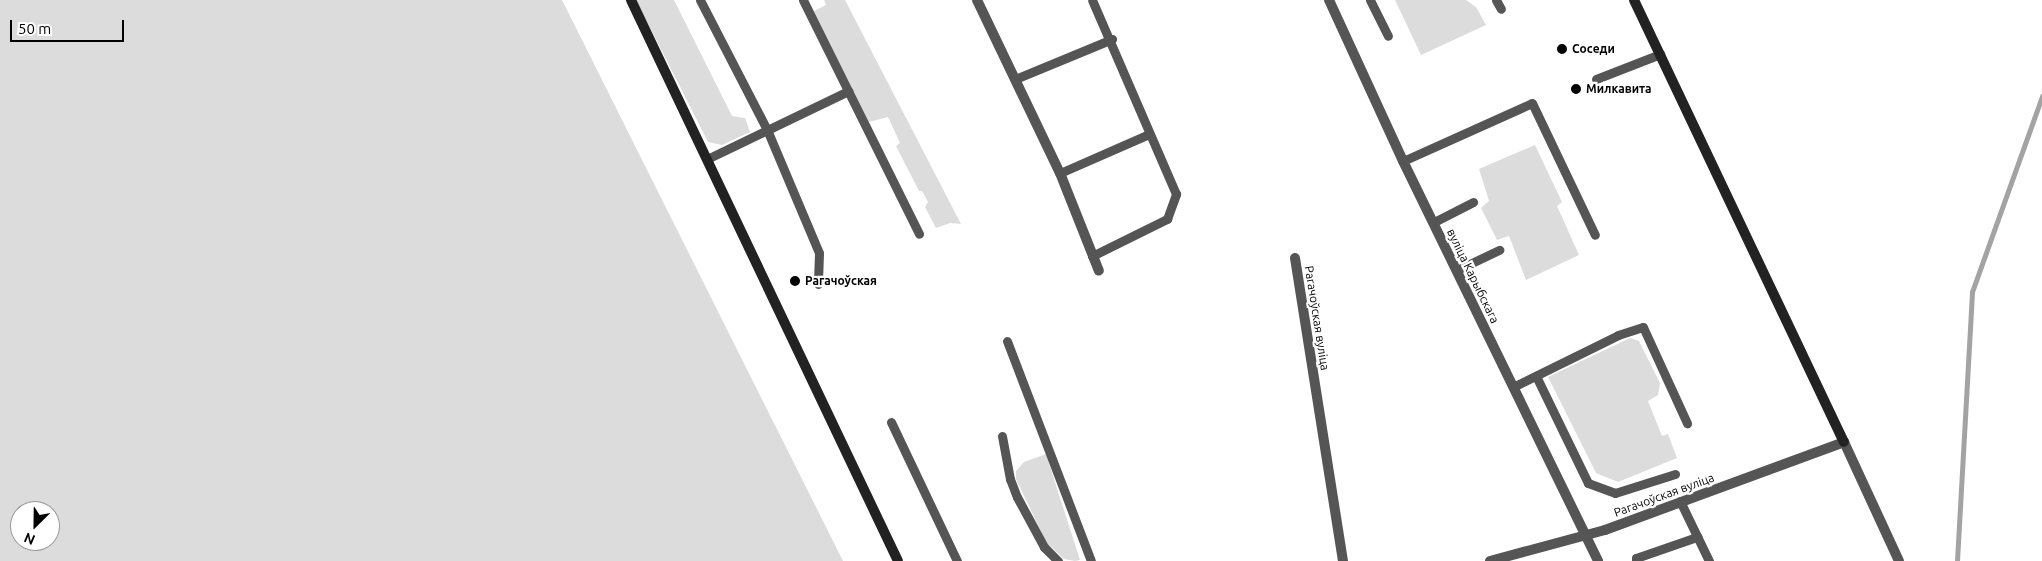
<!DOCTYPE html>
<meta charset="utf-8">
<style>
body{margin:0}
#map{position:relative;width:2042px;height:561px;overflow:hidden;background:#fff;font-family:Ubuntu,sans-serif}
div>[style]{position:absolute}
.green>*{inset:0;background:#dcdcdc}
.stream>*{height:4.5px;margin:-2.25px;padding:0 2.25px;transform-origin:2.25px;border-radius:2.25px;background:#a3a3a3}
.lane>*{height:9px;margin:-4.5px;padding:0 4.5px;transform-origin:4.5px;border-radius:4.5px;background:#555}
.street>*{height:10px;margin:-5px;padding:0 5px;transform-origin:5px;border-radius:5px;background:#555}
.secondary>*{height:10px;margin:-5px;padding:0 5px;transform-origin:5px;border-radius:5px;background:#222}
.dots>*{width:14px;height:14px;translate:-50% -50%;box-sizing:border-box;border:2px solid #fff;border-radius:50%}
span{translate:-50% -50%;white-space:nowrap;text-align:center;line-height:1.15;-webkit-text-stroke:4.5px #fff;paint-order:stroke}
.poi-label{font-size:12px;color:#000;font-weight:700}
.left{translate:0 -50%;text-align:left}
.street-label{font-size:12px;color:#000}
.north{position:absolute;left:10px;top:501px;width:50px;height:50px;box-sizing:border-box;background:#fff;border:1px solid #999;border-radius:50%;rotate:203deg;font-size:14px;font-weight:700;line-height:20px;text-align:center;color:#000}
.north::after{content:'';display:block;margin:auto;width:18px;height:22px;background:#000;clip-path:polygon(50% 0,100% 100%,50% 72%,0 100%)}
.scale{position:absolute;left:10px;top:20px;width:114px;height:22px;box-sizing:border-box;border:2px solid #000;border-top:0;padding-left:6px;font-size:15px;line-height:18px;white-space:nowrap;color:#000;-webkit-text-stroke:4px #fff;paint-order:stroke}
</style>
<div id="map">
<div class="green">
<div style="clip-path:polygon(evenodd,0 0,562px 0,843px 561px,0 561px,0 0,20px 511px,50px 511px,50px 541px,20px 541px,20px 511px)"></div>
<div style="clip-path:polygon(636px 0,674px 0,732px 116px,745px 118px,750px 132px,722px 145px,708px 142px)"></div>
<div style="clip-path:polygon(824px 0,845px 0,961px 224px,950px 223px,936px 228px,925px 207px,928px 202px,922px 191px,919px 191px,896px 146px,900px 143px,888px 117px,869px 122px,814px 11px,826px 5px)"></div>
<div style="clip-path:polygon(1395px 0,1466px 0,1476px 7px,1486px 25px,1421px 55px)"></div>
<div style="clip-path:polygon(1535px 145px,1562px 202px,1557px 206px,1579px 255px,1526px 280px,1509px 236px,1497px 240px,1481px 208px,1489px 201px,1479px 169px)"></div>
<div style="clip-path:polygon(1630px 338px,1639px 341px,1660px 383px,1658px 395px,1648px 401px,1662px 436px,1668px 434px,1677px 458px,1618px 482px,1596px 473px,1548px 377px)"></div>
<div style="clip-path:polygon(1046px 454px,1080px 560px,1075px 561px,1064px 559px,1046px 542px,1016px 479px,1016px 471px,1024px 462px)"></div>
</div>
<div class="stream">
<div style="left:1957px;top:561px;width:269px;rotate:-86.8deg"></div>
<div style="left:1972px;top:292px;width:208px;rotate:-70.3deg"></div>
</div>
<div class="lane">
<div style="left:700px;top:0;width:148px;rotate:62.7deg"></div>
<div style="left:768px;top:132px;width:131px;rotate:67.1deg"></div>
<div style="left:819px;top:253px;width:31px;rotate:92deg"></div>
<div style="left:803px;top:0;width:261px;rotate:63.6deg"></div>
<div style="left:1370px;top:0;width:40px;rotate:63.4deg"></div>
<div style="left:1496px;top:0;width:10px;rotate:61deg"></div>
<div style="left:1015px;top:79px;width:105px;rotate:-22.4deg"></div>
<div style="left:1596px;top:79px;width:69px;rotate:-21.3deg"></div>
<div style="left:707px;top:159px;width:157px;rotate:-25.7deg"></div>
<div style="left:1403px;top:161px;width:141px;rotate:-24.2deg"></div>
<div style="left:1532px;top:103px;width:146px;rotate:64.5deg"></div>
<div style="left:1060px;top:173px;width:97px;rotate:-23.7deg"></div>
<div style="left:1434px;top:222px;width:44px;rotate:-27.1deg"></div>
<div style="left:1092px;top:256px;width:84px;rotate:-26.3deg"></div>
<div style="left:1167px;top:219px;width:27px;rotate:-70deg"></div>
<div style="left:1176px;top:194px;width:211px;rotate:-113.4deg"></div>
<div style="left:1457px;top:270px;width:47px;rotate:-25.5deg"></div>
<div style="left:1007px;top:341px;width:235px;rotate:69.1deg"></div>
<div style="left:1536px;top:376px;width:119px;rotate:64.1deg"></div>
<div style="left:1588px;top:483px;width:29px;rotate:20deg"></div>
<div style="left:1615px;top:493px;width:63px;rotate:-17.6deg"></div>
<div style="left:1513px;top:387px;width:117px;rotate:-26.3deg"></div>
<div style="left:1618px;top:335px;width:26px;rotate:-18deg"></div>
<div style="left:1643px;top:327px;width:106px;rotate:65.4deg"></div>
<div style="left:891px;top:422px;width:154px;rotate:64.6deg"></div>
<div style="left:1002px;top:436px;width:44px;rotate:79.5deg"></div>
<div style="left:1010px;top:479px;width:19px;rotate:69deg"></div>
<div style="left:1017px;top:497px;width:57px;rotate:61.6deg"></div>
<div style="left:1044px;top:547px;width:20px;rotate:45deg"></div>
<div style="left:1680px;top:501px;width:67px;rotate:64.2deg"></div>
<div style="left:1636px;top:561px;width:3px;rotate:-90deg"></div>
<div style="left:1636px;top:558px;width:65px;rotate:-19deg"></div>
</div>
<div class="street">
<div style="left:977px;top:0;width:192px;rotate:64.4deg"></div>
<div style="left:1060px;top:173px;width:105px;rotate:68.3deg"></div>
<div style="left:1329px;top:0;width:177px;rotate:65.3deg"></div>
<div style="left:1403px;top:161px;width:445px;rotate:64deg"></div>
<div style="left:1295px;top:258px;width:307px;rotate:81deg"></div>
<div style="left:1490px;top:561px;width:119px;rotate:-15.1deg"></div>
<div style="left:1605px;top:530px;width:255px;rotate:-20.2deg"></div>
<div style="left:1844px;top:442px;width:131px;rotate:65.2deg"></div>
</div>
<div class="secondary">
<div style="left:631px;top:0;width:621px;rotate:64.55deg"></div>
<div style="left:1634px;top:0;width:489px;rotate:64.6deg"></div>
</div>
<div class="dots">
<div style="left:1562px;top:49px;background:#000"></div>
<div style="left:1576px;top:89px;background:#000"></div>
<div style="left:795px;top:281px;background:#000"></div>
</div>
<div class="poi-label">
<span class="left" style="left:1572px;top:49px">Соседи</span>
<span class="left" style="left:1586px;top:89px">Милкавита</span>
<span class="left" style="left:805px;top:281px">Рагачоўская</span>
</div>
<div class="street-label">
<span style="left:1473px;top:276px;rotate:64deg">вуліца Карыбскага</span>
<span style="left:1317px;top:318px;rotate:81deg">Рагачоўская вуліца</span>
<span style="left:1664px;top:495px;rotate:-20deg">Рагачоўская вуліца</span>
</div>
<div class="north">N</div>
<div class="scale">50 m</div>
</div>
